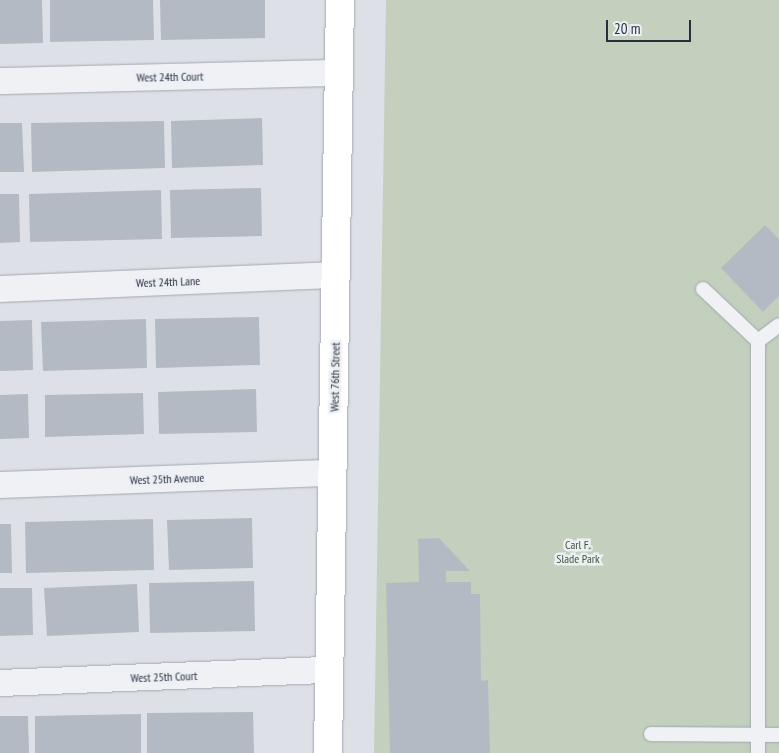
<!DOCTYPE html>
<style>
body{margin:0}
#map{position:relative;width:779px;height:753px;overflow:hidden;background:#dde1e7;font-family:"PT Sans Narrow",sans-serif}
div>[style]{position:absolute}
.green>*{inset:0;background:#c3d0be}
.building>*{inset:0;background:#b4bac3}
.roads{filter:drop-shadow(0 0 1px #a3a8b1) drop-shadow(0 0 1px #a3a8b1)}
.lane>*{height:14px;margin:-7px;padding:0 7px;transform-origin:7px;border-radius:7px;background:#f0f1f5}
.street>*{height:26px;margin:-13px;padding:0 13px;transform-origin:13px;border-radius:13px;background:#f0f1f5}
.secondary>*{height:28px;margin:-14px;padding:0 14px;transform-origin:14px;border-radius:14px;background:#fff}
span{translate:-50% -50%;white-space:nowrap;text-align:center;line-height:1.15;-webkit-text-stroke:5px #eceff4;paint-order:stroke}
.street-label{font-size:12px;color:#272f3d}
.park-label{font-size:12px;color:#3b5835}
.scale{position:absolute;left:606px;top:20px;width:85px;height:22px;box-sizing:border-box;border:2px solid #272f3d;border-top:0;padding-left:6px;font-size:15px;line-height:18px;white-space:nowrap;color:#272f3d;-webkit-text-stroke:4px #eceff4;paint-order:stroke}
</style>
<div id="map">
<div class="green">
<div style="clip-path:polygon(386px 0,779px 0,779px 753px,374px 753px)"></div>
</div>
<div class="building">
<div style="clip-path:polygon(0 0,42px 0,43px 43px,0 44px)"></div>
<div style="clip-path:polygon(50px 0,153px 0,154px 40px,50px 42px)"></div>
<div style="clip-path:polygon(160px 0,265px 0,265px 38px,161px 40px)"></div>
<div style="clip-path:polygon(262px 118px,263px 165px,172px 168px,171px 121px)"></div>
<div style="clip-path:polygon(164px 121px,165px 168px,32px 172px,31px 123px)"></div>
<div style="clip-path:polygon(0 123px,22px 123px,24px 172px,0 172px)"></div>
<div style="clip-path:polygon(261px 188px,262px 236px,171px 238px,170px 190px)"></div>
<div style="clip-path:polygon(161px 190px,162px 239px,30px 242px,29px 194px)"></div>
<div style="clip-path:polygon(0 194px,19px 194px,20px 242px,0 243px)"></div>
<div style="clip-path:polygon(765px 225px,779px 239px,779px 296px,763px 312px,721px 268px)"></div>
<div style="clip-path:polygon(259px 317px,260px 365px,156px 368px,155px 319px)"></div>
<div style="clip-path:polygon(146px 319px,147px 368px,43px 371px,41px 322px)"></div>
<div style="clip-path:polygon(32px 320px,33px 370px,0 371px,0 321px)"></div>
<div style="clip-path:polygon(256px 389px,257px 432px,159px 434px,158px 392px)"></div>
<div style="clip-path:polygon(143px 393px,144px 434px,45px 437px,45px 395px)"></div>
<div style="clip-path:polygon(28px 394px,29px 438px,0 439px,0 395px)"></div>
<div style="clip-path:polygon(252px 518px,253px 568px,169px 570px,167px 520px)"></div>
<div style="clip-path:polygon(153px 519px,154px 570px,26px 573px,25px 522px)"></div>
<div style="clip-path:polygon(0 524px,11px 524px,12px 573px,0 573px)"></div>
<div style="clip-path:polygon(439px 538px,470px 571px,446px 571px,446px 582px,471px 582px,471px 594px,480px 594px,481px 681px,488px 680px,490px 753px,390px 753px,386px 583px,419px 582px,418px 539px)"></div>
<div style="clip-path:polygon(254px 581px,255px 631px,150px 633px,149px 583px)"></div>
<div style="clip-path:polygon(137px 584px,139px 632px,47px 636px,44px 588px)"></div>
<div style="clip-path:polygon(0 588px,32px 588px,33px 635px,0 636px)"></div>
<div style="clip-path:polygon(253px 712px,254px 753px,147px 753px,147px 713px)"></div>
<div style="clip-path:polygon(141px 714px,141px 753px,35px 753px,35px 716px)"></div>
<div style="clip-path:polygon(0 716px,28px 716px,29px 753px,0 753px)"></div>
</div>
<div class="roads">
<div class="lane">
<div style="left:703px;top:289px;width:76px;rotate:43.4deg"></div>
<div style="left:758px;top:341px;width:412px;rotate:90deg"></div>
<div style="left:758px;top:341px;width:26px;rotate:-37deg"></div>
<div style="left:651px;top:734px;width:128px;rotate:0.4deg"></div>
</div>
<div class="street">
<div style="left:0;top:81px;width:339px;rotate:-1.4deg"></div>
<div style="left:0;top:289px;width:336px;rotate:-2.4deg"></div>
<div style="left:0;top:485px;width:333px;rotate:-2.1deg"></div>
<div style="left:0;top:683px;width:328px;rotate:-2.3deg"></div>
</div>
<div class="secondary">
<div style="left:328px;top:753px;width:753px;rotate:-89.09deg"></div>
</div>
</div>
<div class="street-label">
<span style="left:170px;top:77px;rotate:-1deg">West 24th Court</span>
<span style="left:168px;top:282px;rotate:-2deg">West 24th Lane</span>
<span style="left:335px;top:377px;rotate:-89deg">West 76th Street</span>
<span style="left:167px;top:479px;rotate:-2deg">West 25th Avenue</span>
<span style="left:164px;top:677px;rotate:-2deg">West 25th Court</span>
</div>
<div class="park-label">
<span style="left:578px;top:552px">Carl F.<br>Slade Park</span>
</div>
<div class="scale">20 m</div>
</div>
